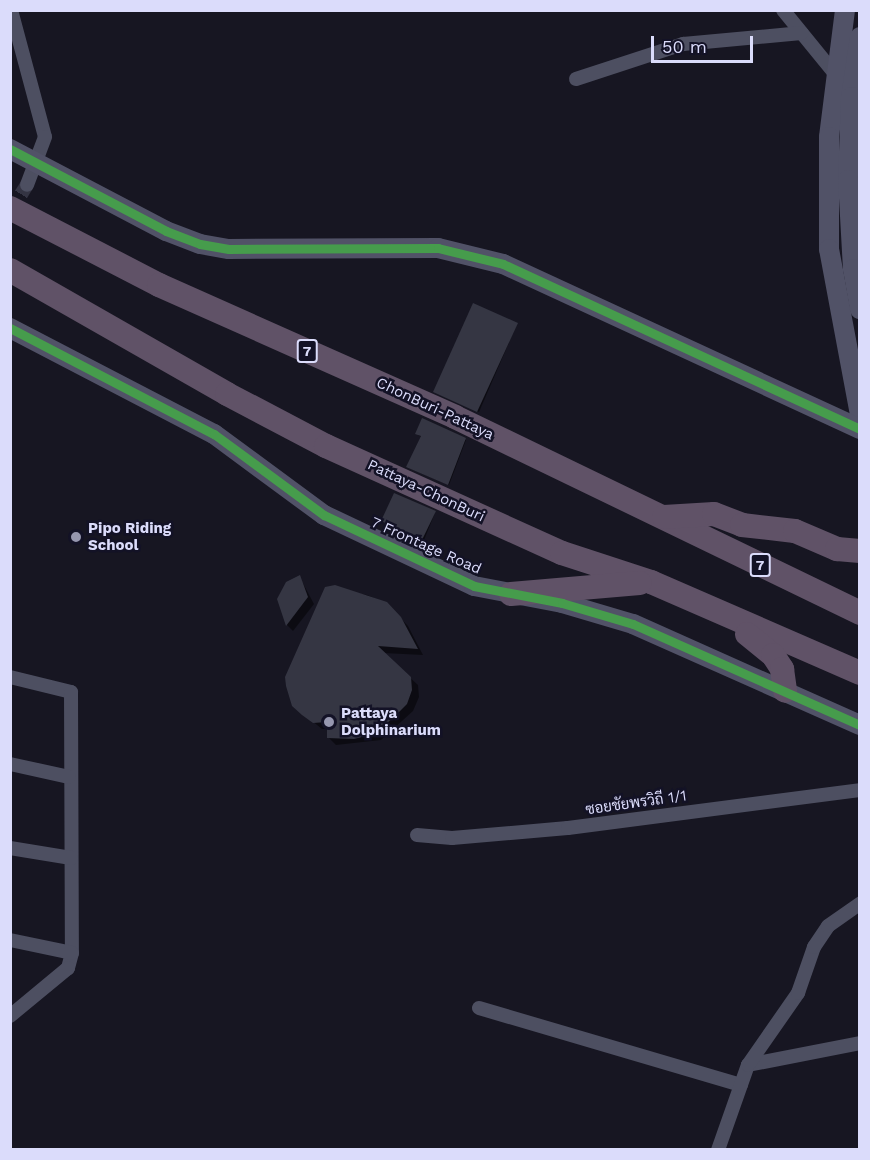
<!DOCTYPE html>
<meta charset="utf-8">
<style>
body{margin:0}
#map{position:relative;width:870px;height:1160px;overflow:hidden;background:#171622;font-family:"Work Sans",Sarabun,sans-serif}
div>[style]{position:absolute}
.shadow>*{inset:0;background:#0007}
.building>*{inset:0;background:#353643}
.street-tunnel>*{height:14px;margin-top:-7px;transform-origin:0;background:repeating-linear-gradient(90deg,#343443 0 14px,transparent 0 21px)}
.street>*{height:14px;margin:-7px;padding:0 7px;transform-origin:7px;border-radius:7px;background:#4d4f61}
.secondary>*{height:20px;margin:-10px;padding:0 10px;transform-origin:10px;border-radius:10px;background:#515267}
.highway>*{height:24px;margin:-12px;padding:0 12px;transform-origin:12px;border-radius:12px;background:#605267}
.cycleway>*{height:9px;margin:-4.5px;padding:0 4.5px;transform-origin:4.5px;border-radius:4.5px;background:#469c4c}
.dots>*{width:16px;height:16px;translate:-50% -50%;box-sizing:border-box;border:3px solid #131226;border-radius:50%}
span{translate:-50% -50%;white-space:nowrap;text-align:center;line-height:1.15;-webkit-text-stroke:5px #131226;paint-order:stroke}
.shield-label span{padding:2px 4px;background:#131226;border:2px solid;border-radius:4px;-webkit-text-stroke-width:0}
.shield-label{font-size:14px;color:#dbdcfb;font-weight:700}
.street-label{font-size:15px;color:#dbdcfb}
.poi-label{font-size:15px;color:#dbdcfb;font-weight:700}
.left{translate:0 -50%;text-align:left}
.frame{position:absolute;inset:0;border:12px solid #dbdcfb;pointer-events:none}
.scale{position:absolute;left:651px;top:36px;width:102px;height:27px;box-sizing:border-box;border:3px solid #dbdcfb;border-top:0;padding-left:8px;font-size:18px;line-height:21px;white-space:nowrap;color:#dbdcfb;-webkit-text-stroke:4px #131226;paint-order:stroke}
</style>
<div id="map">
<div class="shadow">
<div style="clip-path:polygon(517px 324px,479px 412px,436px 393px)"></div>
<div style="clip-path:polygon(418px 435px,466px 440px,449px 485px,409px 468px,422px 437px)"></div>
<div style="clip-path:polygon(435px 513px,424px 540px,384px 521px)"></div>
<div style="clip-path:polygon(299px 576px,314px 604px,293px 631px,287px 625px,279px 599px)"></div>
<div style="clip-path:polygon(326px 588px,367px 595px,386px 603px,408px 626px,423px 655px,383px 653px,418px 685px,419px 697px,413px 711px,381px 740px,336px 745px,329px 738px,328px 729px,322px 729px,301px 712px)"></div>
</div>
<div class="building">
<div style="clip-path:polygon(473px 303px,518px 323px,477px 412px,433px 392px)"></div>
<div style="clip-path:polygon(422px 418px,466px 438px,448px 485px,406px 467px,421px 436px,415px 434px)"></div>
<div style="clip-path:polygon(394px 493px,436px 511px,422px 540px,381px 521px)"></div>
<div style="clip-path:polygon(300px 575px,308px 597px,286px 626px,277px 599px,286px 582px)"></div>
<div style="clip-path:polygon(335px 585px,387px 602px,401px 617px,418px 649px,378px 646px,411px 677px,412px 690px,407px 704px,393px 718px,374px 734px,354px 739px,327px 738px,327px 722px,313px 723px,302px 715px,292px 706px,286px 686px,285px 677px,325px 587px)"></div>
</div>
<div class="street-tunnel">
<div style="left:10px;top:212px;width:32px;rotate:-58deg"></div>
</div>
<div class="street">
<div style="left:11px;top:10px;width:131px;rotate:75deg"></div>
<div style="left:45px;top:137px;width:51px;rotate:110.6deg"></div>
<div style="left:783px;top:10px;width:84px;rotate:50.8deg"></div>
<div style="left:576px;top:79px;width:113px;rotate:-18.1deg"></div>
<div style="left:683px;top:44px;width:119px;rotate:-5.3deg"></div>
<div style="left:10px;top:677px;width:63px;rotate:13.8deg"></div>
<div style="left:71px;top:692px;width:261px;rotate:89.8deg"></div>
<div style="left:72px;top:953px;width:16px;rotate:105deg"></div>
<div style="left:68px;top:968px;width:75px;rotate:140.4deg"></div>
<div style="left:10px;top:764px;width:60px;rotate:12.4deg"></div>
<div style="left:417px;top:835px;width:35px;rotate:5deg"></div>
<div style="left:452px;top:838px;width:116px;rotate:-4.9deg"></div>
<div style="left:568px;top:828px;width:294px;rotate:-7.4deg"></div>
<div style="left:10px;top:848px;width:62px;rotate:9.3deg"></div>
<div style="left:10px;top:940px;width:63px;rotate:11.8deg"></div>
<div style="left:479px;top:1008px;width:273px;rotate:16.4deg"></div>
<div style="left:748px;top:1065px;width:114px;rotate:-11.1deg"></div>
<div style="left:718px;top:1150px;width:90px;rotate:-70.6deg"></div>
<div style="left:748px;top:1065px;width:88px;rotate:-55.2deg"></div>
<div style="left:798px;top:993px;width:49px;rotate:-70.8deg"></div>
<div style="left:814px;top:947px;width:25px;rotate:-56deg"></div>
<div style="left:828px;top:926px;width:39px;rotate:-35deg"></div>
</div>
<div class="secondary">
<div style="left:845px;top:10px;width:128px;rotate:97.2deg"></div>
<div style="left:829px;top:137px;width:112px;rotate:90deg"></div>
<div style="left:829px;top:249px;width:169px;rotate:79.4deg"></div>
<div style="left:860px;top:37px;width:61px;rotate:98.5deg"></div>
<div style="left:851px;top:97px;width:83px;rotate:92.1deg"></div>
<div style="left:848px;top:180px;width:89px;rotate:86.8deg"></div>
<div style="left:853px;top:269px;width:41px;rotate:80.1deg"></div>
<div style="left:10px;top:149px;width:176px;rotate:27.7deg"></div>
<div style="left:166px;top:231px;width:36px;rotate:21deg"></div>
<div style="left:200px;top:244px;width:29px;rotate:10deg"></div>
<div style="left:229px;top:249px;width:209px;rotate:-0.3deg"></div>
<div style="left:438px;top:248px;width:67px;rotate:13.8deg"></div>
<div style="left:503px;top:264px;width:393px;rotate:24.8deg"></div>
<div style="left:10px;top:328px;width:230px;rotate:27.5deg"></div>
<div style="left:214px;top:434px;width:137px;rotate:36.4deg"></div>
<div style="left:324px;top:515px;width:166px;rotate:25.3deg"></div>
<div style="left:474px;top:586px;width:90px;rotate:10.9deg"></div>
<div style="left:562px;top:603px;width:74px;rotate:16.5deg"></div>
<div style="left:633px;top:624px;width:248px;rotate:24deg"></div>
</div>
<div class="highway">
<div style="left:10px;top:208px;width:168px;rotate:27.3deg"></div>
<div style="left:159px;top:285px;width:324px;rotate:24deg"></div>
<div style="left:455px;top:417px;width:450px;rotate:25.8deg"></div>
<div style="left:10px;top:270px;width:250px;rotate:29.7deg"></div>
<div style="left:227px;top:394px;width:112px;rotate:27.7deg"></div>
<div style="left:326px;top:446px;width:259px;rotate:24.4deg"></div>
<div style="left:562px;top:553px;width:94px;rotate:18deg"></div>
<div style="left:651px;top:582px;width:228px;rotate:23.5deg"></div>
<div style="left:664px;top:517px;width:50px;rotate:-3.4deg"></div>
<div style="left:714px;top:514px;width:30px;rotate:21deg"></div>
<div style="left:742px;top:525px;width:53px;rotate:6.5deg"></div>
<div style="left:795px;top:531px;width:46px;rotate:23.2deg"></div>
<div style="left:837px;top:549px;width:23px;rotate:5deg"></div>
<div style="left:511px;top:594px;width:129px;rotate:-4.9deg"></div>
<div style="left:747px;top:634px;width:33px;rotate:39deg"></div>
<div style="left:773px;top:655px;width:17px;rotate:57deg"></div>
<div style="left:782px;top:669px;width:22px;rotate:82deg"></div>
</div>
<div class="cycleway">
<div style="left:10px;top:149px;width:176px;rotate:27.7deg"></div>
<div style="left:166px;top:231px;width:36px;rotate:21deg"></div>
<div style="left:200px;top:244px;width:29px;rotate:10deg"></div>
<div style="left:229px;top:249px;width:209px;rotate:-0.3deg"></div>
<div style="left:438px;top:248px;width:67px;rotate:13.8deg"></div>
<div style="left:503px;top:264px;width:393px;rotate:24.8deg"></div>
<div style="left:10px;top:328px;width:230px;rotate:27.5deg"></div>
<div style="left:214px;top:434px;width:137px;rotate:36.4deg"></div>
<div style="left:324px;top:515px;width:166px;rotate:25.3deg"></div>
<div style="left:474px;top:586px;width:90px;rotate:10.9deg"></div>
<div style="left:562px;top:603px;width:74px;rotate:16.5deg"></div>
<div style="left:633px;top:624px;width:248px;rotate:24deg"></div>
</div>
<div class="dots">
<div style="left:76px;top:537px;background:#9697af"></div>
<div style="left:329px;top:722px;background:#9697af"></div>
</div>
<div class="shield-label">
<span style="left:307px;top:351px">7</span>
<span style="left:760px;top:565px">7</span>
</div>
<div class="street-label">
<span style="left:435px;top:409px;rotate:25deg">ChonBuri-Pattaya</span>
<span style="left:426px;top:491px;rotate:25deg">Pattaya-ChonBuri</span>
<span style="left:426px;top:546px;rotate:24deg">7 Frontage Road</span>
<span style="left:636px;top:803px;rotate:-8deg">ซอยชัยพรวิถี 1/1</span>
</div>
<div class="poi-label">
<span class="left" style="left:88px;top:537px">Pipo Riding<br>School</span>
<span class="left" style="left:341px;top:722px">Pattaya<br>Dolphinarium</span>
</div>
<div class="frame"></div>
<div class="scale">50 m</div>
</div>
